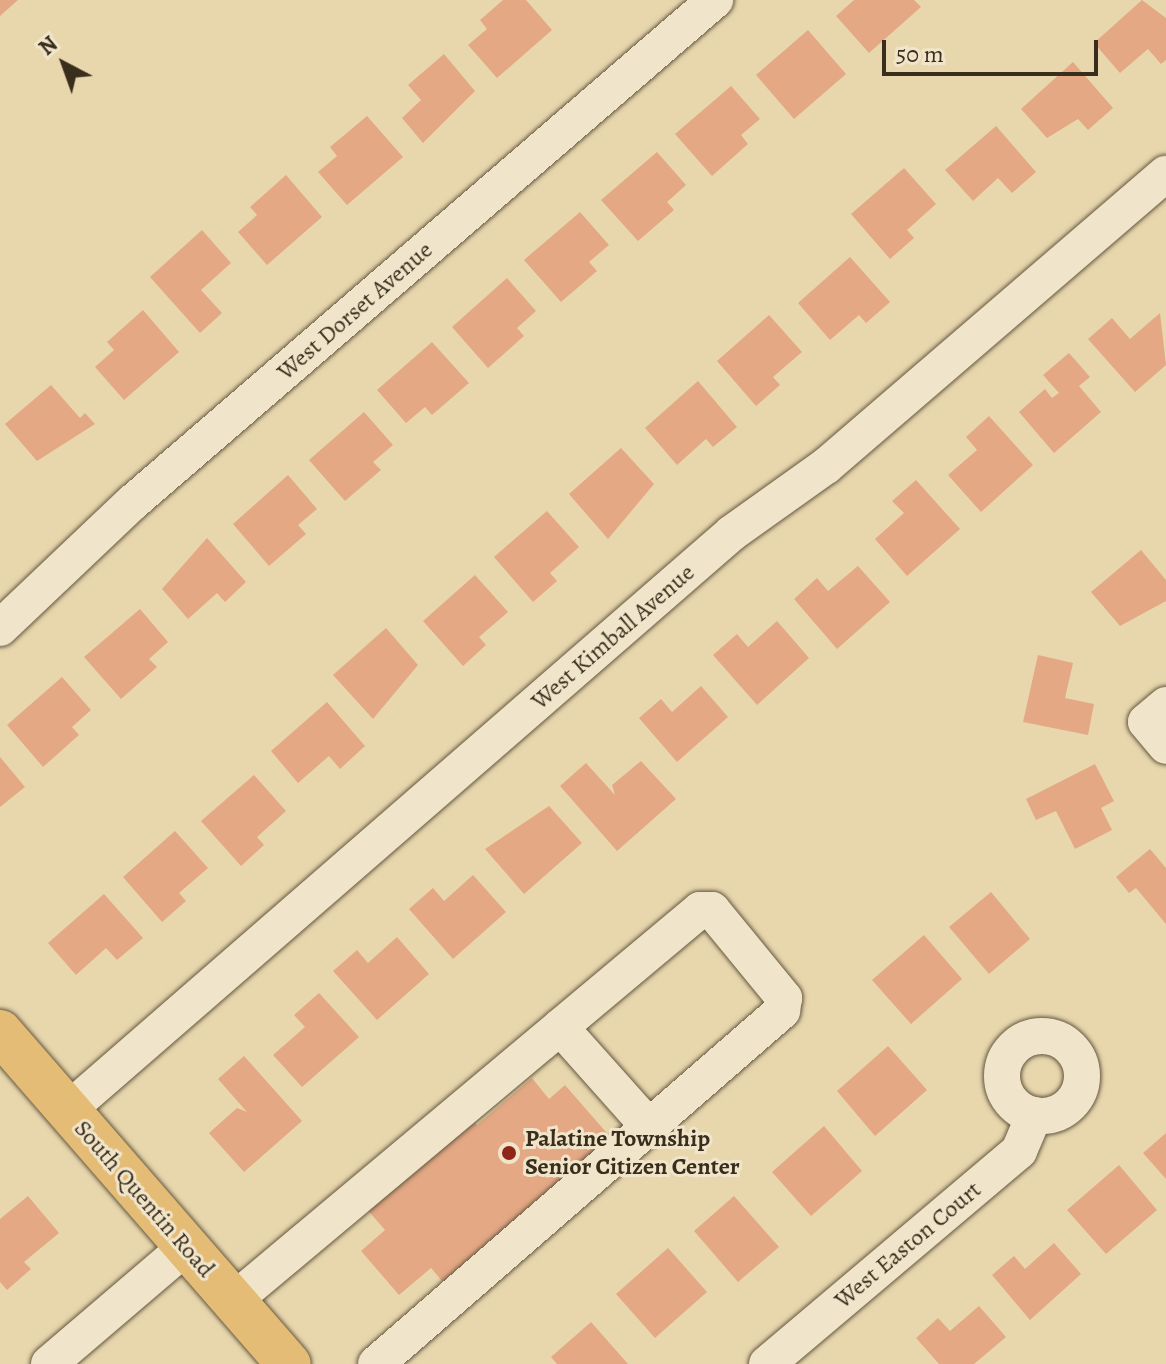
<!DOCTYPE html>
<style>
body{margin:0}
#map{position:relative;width:1166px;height:1364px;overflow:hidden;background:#e8d7ad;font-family:Alegreya,serif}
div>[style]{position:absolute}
.building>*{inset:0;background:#e4a885}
.roads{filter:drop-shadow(0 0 2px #655840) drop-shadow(0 0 2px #655840)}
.minor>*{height:36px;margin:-18px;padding:0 18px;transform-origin:18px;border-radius:18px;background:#f0e5ca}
.minor>.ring{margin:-18px;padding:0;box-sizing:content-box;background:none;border:36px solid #f0e5ca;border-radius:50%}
.major>*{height:44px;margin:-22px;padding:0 22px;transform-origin:22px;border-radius:22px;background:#e4bc76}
.dots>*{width:22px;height:22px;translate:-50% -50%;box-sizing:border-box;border:4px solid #f0e5ca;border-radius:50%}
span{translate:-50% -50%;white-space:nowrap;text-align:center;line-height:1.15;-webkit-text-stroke:6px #f0e5ca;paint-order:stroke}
.street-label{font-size:24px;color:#392d1c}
.poi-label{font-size:24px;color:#392d1c;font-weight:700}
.left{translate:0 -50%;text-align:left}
.north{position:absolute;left:24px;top:24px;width:80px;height:80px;-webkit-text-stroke:6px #f0e5ca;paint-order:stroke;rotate:319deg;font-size:22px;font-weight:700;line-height:32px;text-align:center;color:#392d1c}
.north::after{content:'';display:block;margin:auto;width:28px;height:36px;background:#392d1c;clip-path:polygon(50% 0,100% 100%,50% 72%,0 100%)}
.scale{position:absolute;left:882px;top:40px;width:216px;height:36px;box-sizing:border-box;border:4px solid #392d1c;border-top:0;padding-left:10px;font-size:24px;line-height:28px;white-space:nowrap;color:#392d1c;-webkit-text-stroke:6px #f0e5ca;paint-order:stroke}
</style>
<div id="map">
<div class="building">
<div style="clip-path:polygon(0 0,18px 0,0 16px)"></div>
<div style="clip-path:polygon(503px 0,526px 0,552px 30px,497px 78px,468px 45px,487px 29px,480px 20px)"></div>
<div style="clip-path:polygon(854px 0,914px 0,921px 7px,869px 53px,836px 16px)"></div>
<div style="clip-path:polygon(1142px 0,1166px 18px,1166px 60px,1161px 64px,1148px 49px,1120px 73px,1094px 43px)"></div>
<div style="clip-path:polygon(808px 30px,846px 74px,794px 119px,756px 75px)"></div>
<div style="clip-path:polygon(444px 54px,475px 91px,423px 143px,402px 118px,421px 100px,408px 85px)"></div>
<div style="clip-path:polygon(1073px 62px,1113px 108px,1088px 130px,1078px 119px,1047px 138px,1021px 109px)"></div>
<div style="clip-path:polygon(731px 86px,760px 119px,741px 135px,748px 144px,712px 176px,675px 134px)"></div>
<div style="clip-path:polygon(367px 116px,403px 157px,347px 205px,318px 172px,337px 156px,330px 147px)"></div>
<div style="clip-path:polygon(996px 126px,1036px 172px,1012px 193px,998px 178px,973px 201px,945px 170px)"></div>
<div style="clip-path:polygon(657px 152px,686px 185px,667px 202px,674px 210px,638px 241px,601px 200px)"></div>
<div style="clip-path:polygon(904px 168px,936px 204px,907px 230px,914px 238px,890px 259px,851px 214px)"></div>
<div style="clip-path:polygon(286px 175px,322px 217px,267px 265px,238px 232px,257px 215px,250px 207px)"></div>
<div style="clip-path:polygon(580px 212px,609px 245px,589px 262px,597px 271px,561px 302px,524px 260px)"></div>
<div style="clip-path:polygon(202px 230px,231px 263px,201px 290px,222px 313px,200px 333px,150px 277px)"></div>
<div style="clip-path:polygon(850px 257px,890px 302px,866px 323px,859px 315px,830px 340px,798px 303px)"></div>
<div style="clip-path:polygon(507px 278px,536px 311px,517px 328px,524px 336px,488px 368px,452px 327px)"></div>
<div style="clip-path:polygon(143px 310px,179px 352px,124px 400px,95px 367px,114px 350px,107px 342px)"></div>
<div style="clip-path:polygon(1160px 313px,1166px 365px,1135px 392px,1088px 339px,1112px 318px,1130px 339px)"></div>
<div style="clip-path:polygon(769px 315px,802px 352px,773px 377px,780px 385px,756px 406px,717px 361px)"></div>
<div style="clip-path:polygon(432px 342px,469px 383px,432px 415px,425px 407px,406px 423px,377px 390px)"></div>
<div style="clip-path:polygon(1069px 353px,1090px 377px,1079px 386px,1101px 412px,1054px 453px,1019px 412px,1045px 389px,1052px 398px,1059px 393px,1043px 375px)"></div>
<div style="clip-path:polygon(698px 381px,737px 427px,713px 447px,706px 439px,677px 465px,645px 428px)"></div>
<div style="clip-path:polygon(51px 385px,80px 418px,85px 413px,95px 424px,37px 461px,5px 424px)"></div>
<div style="clip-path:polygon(364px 412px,393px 445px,373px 462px,381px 470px,345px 501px,309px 460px)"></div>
<div style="clip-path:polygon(989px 416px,1033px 465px,981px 512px,948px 475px,977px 450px,966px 437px)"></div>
<div style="clip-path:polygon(621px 448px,654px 484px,608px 539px,569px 494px)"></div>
<div style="clip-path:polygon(288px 475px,317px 509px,298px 525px,306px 534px,269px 566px,233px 524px)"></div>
<div style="clip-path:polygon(916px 480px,960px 529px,907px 576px,875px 539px,904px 513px,892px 501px)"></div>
<div style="clip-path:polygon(547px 511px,579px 547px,550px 573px,557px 581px,533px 602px,494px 557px)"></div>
<div style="clip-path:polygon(207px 538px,246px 582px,225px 602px,217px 593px,188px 619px,162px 589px)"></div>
<div style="clip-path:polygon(1141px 550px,1166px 580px,1166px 601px,1120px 626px,1091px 592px)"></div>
<div style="clip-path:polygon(858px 566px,890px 602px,837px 649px,794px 599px,817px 578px,828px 591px)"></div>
<div style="clip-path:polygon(475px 575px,508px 612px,479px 637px,486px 645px,463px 666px,423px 621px)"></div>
<div style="clip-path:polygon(140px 609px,168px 642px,149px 659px,157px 667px,121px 699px,84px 657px)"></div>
<div style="clip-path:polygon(777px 621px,809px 658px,757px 705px,713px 655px,737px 634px,748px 647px)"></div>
<div style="clip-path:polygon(386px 628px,418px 665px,373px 719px,333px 675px)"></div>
<div style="clip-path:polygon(1038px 655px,1073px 663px,1065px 698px,1094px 704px,1088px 735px,1023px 722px)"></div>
<div style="clip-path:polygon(62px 677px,91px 710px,72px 727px,79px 735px,43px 767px,7px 725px)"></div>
<div style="clip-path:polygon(701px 686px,728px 717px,677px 762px,639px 718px,661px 699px,672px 712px)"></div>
<div style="clip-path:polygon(327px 702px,365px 746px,340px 769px,329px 756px,298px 783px,271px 751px)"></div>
<div style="clip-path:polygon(0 757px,25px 787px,0 807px)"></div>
<div style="clip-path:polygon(641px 761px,676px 799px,617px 851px,560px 786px,586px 763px,615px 795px,612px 785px)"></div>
<div style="clip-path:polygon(1095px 764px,1114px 801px,1101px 808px,1112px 830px,1075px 849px,1056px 811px,1036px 820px,1026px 799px)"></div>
<div style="clip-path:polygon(254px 775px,286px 811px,257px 837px,264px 845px,241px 866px,201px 821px)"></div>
<div style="clip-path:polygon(549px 806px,582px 843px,524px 894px,485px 849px)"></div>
<div style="clip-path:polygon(175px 831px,208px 868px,179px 893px,186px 901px,162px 922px,123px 877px)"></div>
<div style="clip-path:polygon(1150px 849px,1166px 868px,1166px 924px,1136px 888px,1129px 893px,1116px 877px)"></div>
<div style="clip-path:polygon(473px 875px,506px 912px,453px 959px,409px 909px,433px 888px,444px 901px)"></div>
<div style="clip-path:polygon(991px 892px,1030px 939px,989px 974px,949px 927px)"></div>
<div style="clip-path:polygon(104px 894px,143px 938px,117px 960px,106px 948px,76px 975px,48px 943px)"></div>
<div style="clip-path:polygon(924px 935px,962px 979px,911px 1024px,872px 980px)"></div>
<div style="clip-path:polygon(397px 937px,429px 974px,377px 1020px,333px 971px,357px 950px,368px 963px)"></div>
<div style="clip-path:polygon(319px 993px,359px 1037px,302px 1087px,273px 1055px,305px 1027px,294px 1015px)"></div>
<div style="clip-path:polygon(888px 1046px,927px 1090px,875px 1136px,837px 1091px)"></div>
<div style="clip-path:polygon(244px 1056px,302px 1121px,244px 1172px,209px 1133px,237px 1108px,247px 1112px,218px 1079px)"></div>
<div style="clip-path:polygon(532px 1078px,549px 1099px,565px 1085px,612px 1139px,443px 1282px,431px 1268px,399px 1295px,361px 1251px,385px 1230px,365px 1207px,469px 1116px,477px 1125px)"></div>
<div style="clip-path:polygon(824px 1126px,862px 1171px,811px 1216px,772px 1172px)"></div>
<div style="clip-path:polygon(1166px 1133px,1166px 1179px,1143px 1153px)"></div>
<div style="clip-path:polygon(1119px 1165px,1157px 1210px,1106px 1254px,1067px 1210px)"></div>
<div style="clip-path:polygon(28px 1196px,59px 1233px,24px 1262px,31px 1269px,7px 1290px,0 1282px,0 1219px)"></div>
<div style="clip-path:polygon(734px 1196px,779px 1247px,738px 1282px,694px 1231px)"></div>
<div style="clip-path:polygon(1054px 1243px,1081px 1274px,1030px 1320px,992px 1275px,1014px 1256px,1025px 1269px)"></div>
<div style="clip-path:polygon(668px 1248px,707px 1292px,655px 1338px,616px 1294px)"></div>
<div style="clip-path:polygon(979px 1306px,1006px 1337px,974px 1364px,939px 1364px,916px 1338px,938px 1318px,950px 1331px)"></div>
<div style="clip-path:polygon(591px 1322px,628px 1364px,557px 1364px,551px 1357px)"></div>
</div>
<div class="roads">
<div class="minor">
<div style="left:0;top:628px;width:183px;rotate:-43.5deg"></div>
<div style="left:133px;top:502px;width:769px;rotate:-40.78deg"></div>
<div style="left:1166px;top:705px;width:26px;rotate:140deg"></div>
<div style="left:1146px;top:722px;width:31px;rotate:50deg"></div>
<div style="left:560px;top:1027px;width:134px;rotate:48.3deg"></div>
<div class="ring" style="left:1002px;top:1036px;width:44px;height:44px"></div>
<div style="left:68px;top:1110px;width:880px;rotate:-40.99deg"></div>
<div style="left:732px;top:533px;width:115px;rotate:-35.5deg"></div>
<div style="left:826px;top:466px;width:448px;rotate:-40.7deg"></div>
<div style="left:233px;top:1301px;width:609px;rotate:-39.94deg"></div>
<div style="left:700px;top:910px;width:12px"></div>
<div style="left:712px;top:910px;width:114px;rotate:50.7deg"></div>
<div style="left:784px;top:998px;width:13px;rotate:99deg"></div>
<div style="left:782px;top:1011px;width:538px;rotate:138.99deg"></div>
<div style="left:49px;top:1364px;width:179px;rotate:-40.5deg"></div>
<div style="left:767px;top:1364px;width:330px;rotate:-40.2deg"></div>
<div style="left:1019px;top:1151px;width:39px;rotate:-67deg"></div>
</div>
<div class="major">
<div style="left:0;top:1032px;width:440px;rotate:49deg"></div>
</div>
</div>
<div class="dots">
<div style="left:509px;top:1153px;background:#8f2418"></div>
</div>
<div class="street-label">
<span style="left:355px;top:311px;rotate:-41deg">West Dorset Avenue</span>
<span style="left:613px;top:637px;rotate:-41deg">West Kimball Avenue</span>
<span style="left:144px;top:1199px;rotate:49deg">South Quentin Road</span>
<span style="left:908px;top:1245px;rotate:-40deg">West Easton Court</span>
</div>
<div class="poi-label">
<span class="left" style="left:525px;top:1153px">Palatine Township<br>Senior Citizen Center</span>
</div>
<div class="north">N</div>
<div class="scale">50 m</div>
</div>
